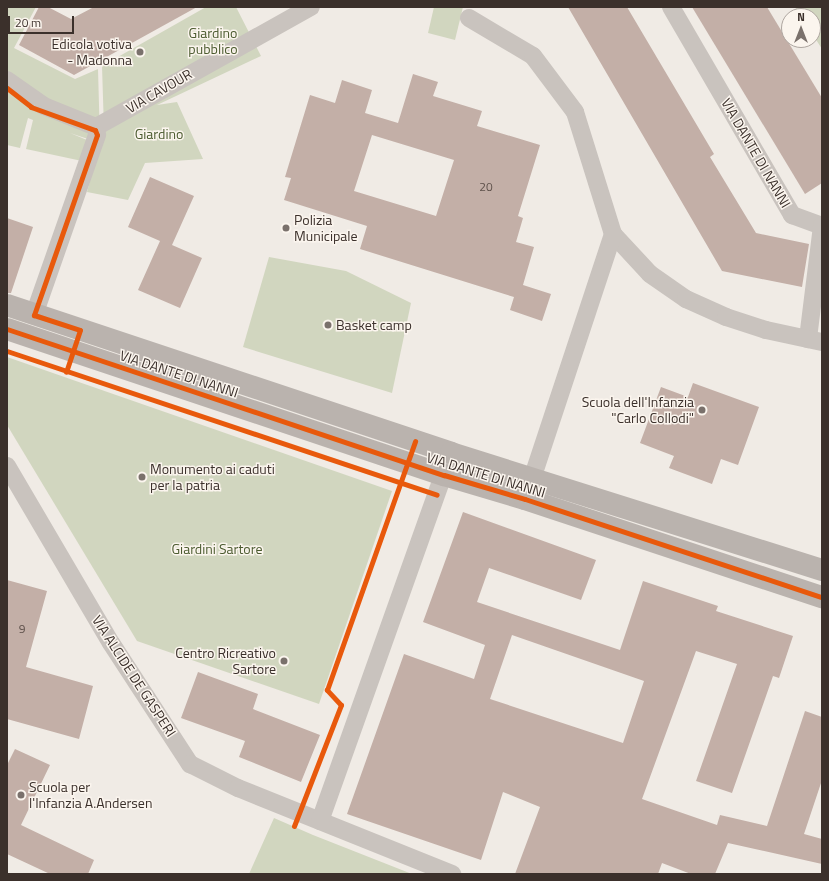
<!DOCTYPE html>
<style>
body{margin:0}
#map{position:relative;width:829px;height:881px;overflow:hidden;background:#f0ebe5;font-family:"Titillium Web",sans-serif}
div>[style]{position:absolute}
.green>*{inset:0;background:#d1d6bf}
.building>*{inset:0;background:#c3afa7}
.street>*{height:18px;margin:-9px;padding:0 9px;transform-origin:9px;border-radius:9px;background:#c9c3be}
.secondary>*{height:22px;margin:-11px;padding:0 11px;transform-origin:11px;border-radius:11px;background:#bab3ae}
.cycleway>*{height:5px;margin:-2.5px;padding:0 2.5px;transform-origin:2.5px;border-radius:2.5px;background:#e8590c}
.dots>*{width:11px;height:11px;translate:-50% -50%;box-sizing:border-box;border:2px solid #fbf5ee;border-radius:50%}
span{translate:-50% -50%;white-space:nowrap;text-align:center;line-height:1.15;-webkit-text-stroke:3px #fbf5ee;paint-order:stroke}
.number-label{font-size:12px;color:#5d504a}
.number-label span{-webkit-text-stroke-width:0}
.park-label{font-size:14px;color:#4a5a2e}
.poi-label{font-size:14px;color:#3b302b}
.right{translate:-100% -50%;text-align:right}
.left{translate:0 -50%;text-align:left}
.street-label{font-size:14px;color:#3b302b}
.frame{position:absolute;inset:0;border:8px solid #3b302b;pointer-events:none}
.north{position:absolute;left:781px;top:8px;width:40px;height:40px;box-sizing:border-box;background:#fbf5ee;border:1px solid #aea6a0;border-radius:50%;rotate:0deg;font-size:11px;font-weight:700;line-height:16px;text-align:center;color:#3b302b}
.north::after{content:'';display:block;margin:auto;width:14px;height:18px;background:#7a716c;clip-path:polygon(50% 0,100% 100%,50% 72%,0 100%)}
.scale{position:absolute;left:8px;top:16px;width:66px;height:18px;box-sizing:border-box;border:2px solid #3b302b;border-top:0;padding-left:5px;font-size:12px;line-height:14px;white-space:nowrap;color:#3b302b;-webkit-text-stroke:3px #fbf5ee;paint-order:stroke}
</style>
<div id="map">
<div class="green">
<div style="clip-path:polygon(7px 7px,36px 7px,14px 48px,75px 79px,98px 69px,100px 141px,104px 130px,102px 66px,206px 7px,236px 7px,261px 56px,157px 105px,177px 102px,203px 159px,145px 163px,128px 200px,87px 192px,100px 143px,70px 133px,87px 140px,82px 161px,26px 149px,33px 120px,28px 118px,20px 148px,7px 145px)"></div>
<div style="clip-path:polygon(434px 7px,463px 7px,455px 40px,428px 33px)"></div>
<div style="clip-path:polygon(795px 7px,822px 7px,822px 49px,813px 35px,813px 16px,800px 16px)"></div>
<div style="clip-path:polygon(269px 257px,346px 271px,411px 303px,392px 393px,243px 347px)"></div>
<div style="clip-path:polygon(7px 357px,392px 491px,319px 704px,137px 641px,7px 425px)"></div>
<div style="clip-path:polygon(274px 818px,313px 835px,412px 874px,249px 874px)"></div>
</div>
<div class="building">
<div style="clip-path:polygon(39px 7px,48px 7px,71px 19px,94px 7px,197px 7px,74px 75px,19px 45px)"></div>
<div style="clip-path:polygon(568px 7px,627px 7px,714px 154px,710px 157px,756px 233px,809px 244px,802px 287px,722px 271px)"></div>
<div style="clip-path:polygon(692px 7px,767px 7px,822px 98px,822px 183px,805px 194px)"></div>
<div style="clip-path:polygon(evenodd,413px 74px,438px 82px,433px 96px,482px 111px,477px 126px,540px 145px,518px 216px,523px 218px,516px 242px,534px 247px,523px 285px,551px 294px,542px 321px,510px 310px,514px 297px,360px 249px,367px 226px,284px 200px,291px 178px,285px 177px,310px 95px,335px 103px,342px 80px,372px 90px,365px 113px,398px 123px,413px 74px,372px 135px,454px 160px,436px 216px,354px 191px,372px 135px)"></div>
<div style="clip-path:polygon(150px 177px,194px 196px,172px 245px,202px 258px,180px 308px,138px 290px,160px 241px,128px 227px)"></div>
<div style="clip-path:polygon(7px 218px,33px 227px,11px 293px,7px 293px)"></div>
<div style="clip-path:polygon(693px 383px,759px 407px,738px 465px,721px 459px,712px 484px,669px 468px,674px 456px,640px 443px,661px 387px,688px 397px)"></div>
<div style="clip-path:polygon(evenodd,463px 512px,596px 560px,581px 600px,489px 568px,477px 602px,620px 650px,643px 581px,718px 606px,716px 611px,793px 636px,779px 678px,773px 676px,732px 793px,696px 781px,737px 664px,696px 651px,642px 799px,717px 825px,720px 815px,767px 826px,805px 711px,822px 717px,822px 780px,804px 834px,822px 839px,822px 864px,728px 843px,715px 874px,691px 874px,662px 863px,658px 874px,515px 874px,540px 807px,503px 792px,481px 860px,347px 814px,404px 654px,474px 679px,485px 645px,423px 622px,463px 512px,512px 635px,644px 681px,623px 743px,490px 699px,512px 635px)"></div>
<div style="clip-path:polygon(7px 580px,47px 591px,26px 667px,93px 686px,79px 739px,7px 719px)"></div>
<div style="clip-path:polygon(198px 672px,258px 694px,253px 709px,320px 735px,301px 782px,239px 757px,245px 741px,181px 718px)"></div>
<div style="clip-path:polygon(15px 749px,50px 765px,21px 825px,94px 860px,88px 874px,50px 874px,7px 854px,7px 765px)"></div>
</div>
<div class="street">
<div style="left:671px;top:7px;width:241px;rotate:59.8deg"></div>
<div style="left:792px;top:215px;width:32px;rotate:20deg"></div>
<div style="left:822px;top:226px;width:114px;rotate:97.1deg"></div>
<div style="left:469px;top:18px;width:74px;rotate:30.7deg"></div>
<div style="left:533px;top:56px;width:70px;rotate:53.1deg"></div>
<div style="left:575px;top:112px;width:128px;rotate:72.7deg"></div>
<div style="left:613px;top:234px;width:54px;rotate:47.2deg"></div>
<div style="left:650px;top:274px;width:44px;rotate:34.8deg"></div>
<div style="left:686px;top:299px;width:44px;rotate:24.2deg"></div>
<div style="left:726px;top:317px;width:42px;rotate:18deg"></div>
<div style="left:766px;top:330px;width:57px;rotate:12.1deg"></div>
<div style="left:7px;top:80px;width:45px;rotate:35.1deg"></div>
<div style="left:44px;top:106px;width:56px;rotate:22deg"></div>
<div style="left:96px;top:127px;width:246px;rotate:-29.2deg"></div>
<div style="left:34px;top:315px;width:191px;rotate:-70.7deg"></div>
<div style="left:7px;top:466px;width:205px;rotate:59.6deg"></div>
<div style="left:111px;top:643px;width:145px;rotate:56.9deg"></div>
<div style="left:190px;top:764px;width:54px;rotate:26.6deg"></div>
<div style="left:238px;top:788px;width:231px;rotate:21.9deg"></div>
<div style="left:528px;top:491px;width:271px;rotate:-71.7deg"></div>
<div style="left:320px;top:821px;width:391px;rotate:-70.4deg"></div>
</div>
<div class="secondary">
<div style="left:7px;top:305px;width:468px;rotate:18.4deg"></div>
<div style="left:451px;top:453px;width:389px;rotate:17.5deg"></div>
<div style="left:7px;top:329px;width:461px;rotate:18.5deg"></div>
<div style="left:444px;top:475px;width:84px;rotate:16.5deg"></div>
<div style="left:525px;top:499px;width:313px;rotate:18.3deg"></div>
</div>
<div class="cycleway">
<div style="left:7px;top:88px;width:31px;rotate:38deg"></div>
<div style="left:31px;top:107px;width:68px;rotate:19.8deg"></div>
<div style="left:95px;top:130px;width:5px;rotate:68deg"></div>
<div style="left:97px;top:135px;width:191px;rotate:109.3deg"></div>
<div style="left:34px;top:315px;width:48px;rotate:18.1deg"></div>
<div style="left:80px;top:330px;width:44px;rotate:108.4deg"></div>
<div style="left:7px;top:329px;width:461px;rotate:18.5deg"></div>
<div style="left:444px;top:475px;width:84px;rotate:16.5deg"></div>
<div style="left:525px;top:499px;width:313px;rotate:18.3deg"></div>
<div style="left:7px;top:351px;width:453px;rotate:18.5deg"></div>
<div style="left:294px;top:826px;width:130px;rotate:-68.8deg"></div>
<div style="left:341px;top:705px;width:21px;rotate:-133deg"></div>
<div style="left:327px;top:690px;width:264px;rotate:-70.5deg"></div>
</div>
<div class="dots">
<div style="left:140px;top:52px;background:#7a716c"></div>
<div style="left:286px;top:228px;background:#7a716c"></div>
<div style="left:328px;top:325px;background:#7a716c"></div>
<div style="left:702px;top:410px;background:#7a716c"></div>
<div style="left:142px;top:477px;background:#7a716c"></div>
<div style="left:284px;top:661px;background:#7a716c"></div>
<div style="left:21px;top:795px;background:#7a716c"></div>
</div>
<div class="number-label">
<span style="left:486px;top:187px">20</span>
<span style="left:22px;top:629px">9</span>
</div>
<div class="park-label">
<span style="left:213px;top:41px">Giardino<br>pubblico</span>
<span style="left:159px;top:134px">Giardino</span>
<span style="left:217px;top:549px">Giardini Sartore</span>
</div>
<div class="poi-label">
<span class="right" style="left:132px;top:52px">Edicola votiva<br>- Madonna</span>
<span class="left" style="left:294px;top:228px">Polizia<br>Municipale</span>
<span class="left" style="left:336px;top:325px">Basket camp</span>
<span class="right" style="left:694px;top:410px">Scuola dell'Infanzia<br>"Carlo Collodi"</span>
<span class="left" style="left:150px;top:477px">Monumento ai caduti<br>per la patria</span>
<span class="right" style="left:276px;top:661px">Centro Ricreativo<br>Sartore</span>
<span class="left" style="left:29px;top:795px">Scuola per<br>l'Infanzia A.Andersen</span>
</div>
<div class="street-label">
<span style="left:159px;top:91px;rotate:-30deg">VIA CAVOUR</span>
<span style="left:756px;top:153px;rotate:60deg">VIA DANTE DI NANNI</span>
<span style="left:179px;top:374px;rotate:18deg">VIA DANTE DI NANNI</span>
<span style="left:486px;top:475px;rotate:17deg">VIA DANTE DI NANNI</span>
<span style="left:134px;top:676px;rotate:57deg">VIA ALCIDE DE GASPERI</span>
</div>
<div class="frame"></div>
<div class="north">N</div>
<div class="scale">20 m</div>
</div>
